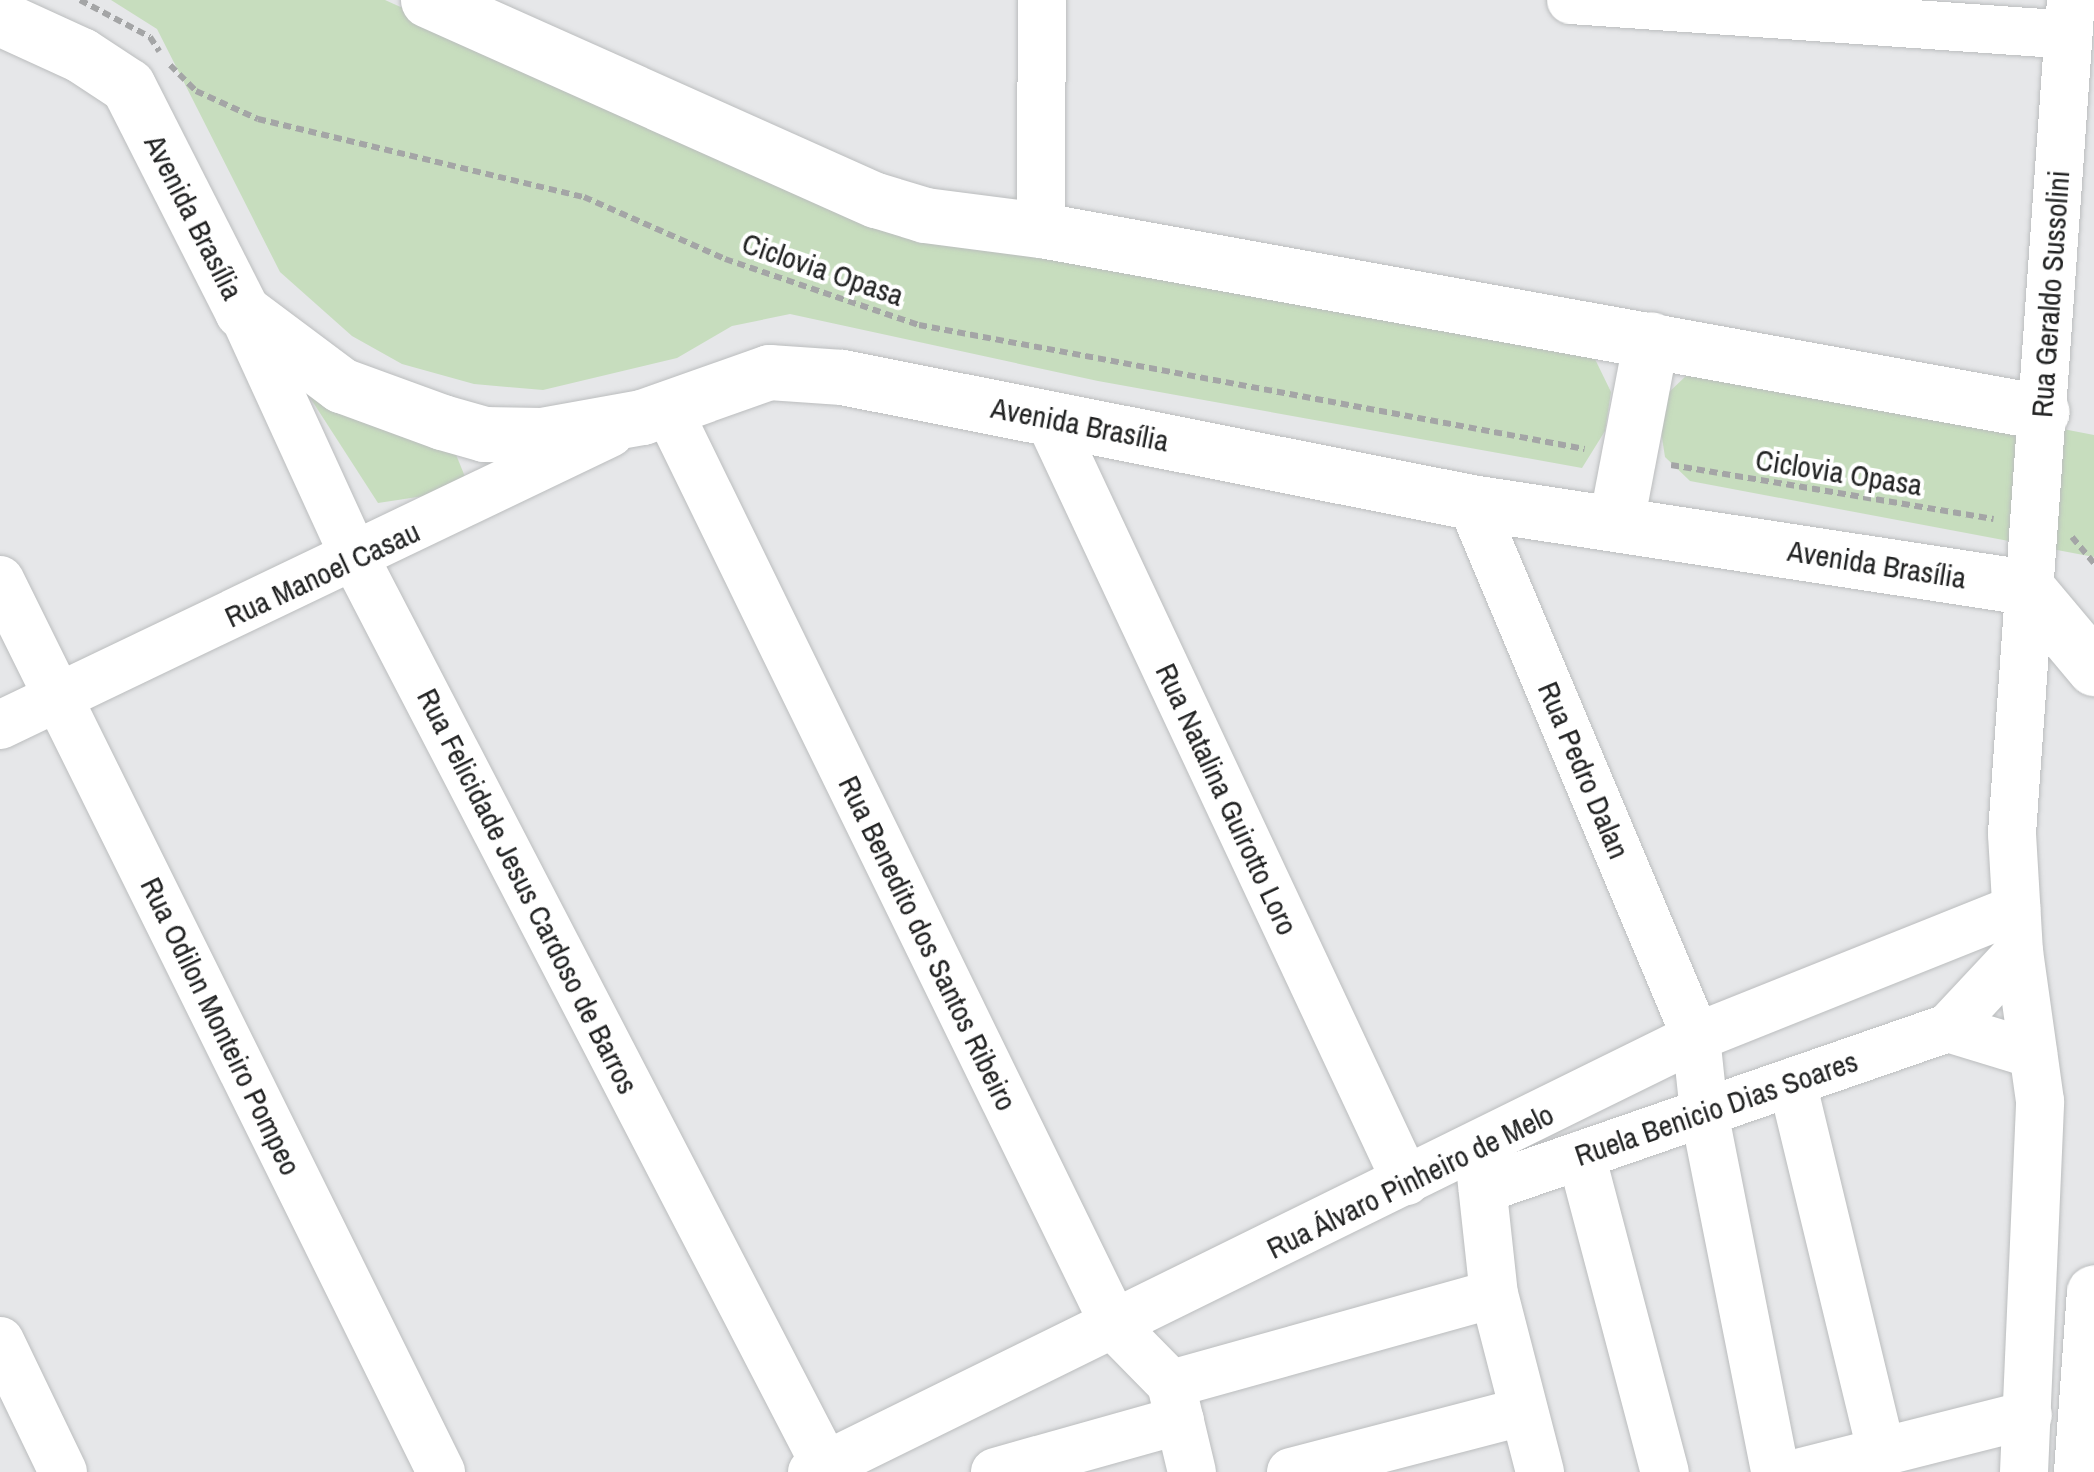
<!DOCTYPE html>
<meta charset="utf-8">
<style>
body{margin:0}
#map{position:relative;width:2094px;height:1472px;overflow:hidden;background:#e6e7e9;font-family:"Archivo Narrow",sans-serif}
div>[style]{position:absolute}
.green>*{inset:0;background:#c7ddbe}
.path>*{height:6px;margin-top:-3px;transform-origin:0;background:repeating-linear-gradient(90deg,#a4a5a6 0 8px,transparent 0 13px)}
.roads{filter:drop-shadow(0 0 2px #bbbdbe) drop-shadow(0 0 2px #bbbdbe)}
.minor>*{height:48px;margin:-24px;padding:0 24px;transform-origin:24px;border-radius:24px;background:#fff}
.major>*{height:55px;margin:-27.5px;padding:0 27.5px;transform-origin:27.5px;border-radius:27.5px;background:#fff}
span{translate:-50% -50%;white-space:nowrap;text-align:center;line-height:1.15;-webkit-text-stroke:8px #fff;paint-order:stroke}
.street-label{font-size:30px;color:#222323}
</style>
<div id="map">
<div class="green">
<div style="clip-path:polygon(111px 0,385px 0,893px 229px,1594px 357px,1611px 392px,1605px 431px,1582px 468px,1098px 381px,790px 314px,732px 326px,677px 358px,543px 390px,474px 384px,402px 364px,352px 336px,280px 272px,157px 29px)"></div>
<div style="clip-path:polygon(1720px 362px,2094px 435px,2094px 557px,1690px 481px,1665px 457px,1660px 425px,1665px 396px,1688px 374px)"></div>
<div style="clip-path:polygon(330px 384px,448px 435px,470px 489px,378px 503px,309px 396px)"></div>
</div>
<div class="path">
<div style="left:80px;top:0;width:79px;rotate:27.9deg"></div>
<div style="left:150px;top:37px;width:17px;rotate:57deg"></div>
<div style="left:170px;top:65px;width:37px;rotate:45deg"></div>
<div style="left:196px;top:91px;width:68px;rotate:24.3deg"></div>
<div style="left:258px;top:119px;width:335px;rotate:13.5deg"></div>
<div style="left:584px;top:197px;width:154px;rotate:23.7deg"></div>
<div style="left:725px;top:259px;width:205px;rotate:18.8deg"></div>
<div style="left:919px;top:325px;width:677px;rotate:10.55deg"></div>
<div style="left:1671px;top:465px;width:327px;rotate:9.5deg"></div>
<div style="left:2072px;top:537px;width:34px;rotate:50deg"></div>
</div>
<div class="roads">
<div class="minor">
<div style="left:1571px;top:0;width:497px;rotate:4deg"></div>
<div style="left:1041px;top:230px;width:230px;rotate:-89.8deg"></div>
<div style="left:242px;top:311px;width:274px;rotate:65.4deg"></div>
<div style="left:356px;top:560px;width:1027px;rotate:62.59deg"></div>
<div style="left:666px;top:406px;width:1026px;rotate:63.98deg"></div>
<div style="left:1116px;top:1328px;width:78px;rotate:45.5deg"></div>
<div style="left:1171px;top:1384px;width:90px;rotate:76.6deg"></div>
<div style="left:1048px;top:417px;width:844px;rotate:64.89deg"></div>
<div style="left:1471px;top:502px;width:580px;rotate:67.19deg"></div>
<div style="left:1696px;top:1037px;width:75px;rotate:83.9deg"></div>
<div style="left:1704px;top:1112px;width:367px;rotate:78.8deg"></div>
<div style="left:0;top:580px;width:995px;rotate:63.69deg"></div>
<div style="left:0;top:725px;width:676px;rotate:-25.58deg"></div>
<div style="left:1948px;top:1028px;width:89px;rotate:17deg"></div>
<div style="left:1792px;top:1082px;width:378px;rotate:76.4deg"></div>
<div style="left:1581px;top:1155px;width:328px;rotate:75.2deg"></div>
<div style="left:1479px;top:1157px;width:138px;rotate:83.8deg"></div>
<div style="left:1494px;top:1294px;width:184px;rotate:75.5deg"></div>
<div style="left:1483px;top:1189px;width:492px;rotate:-19.1deg"></div>
<div style="left:1948px;top:1028px;width:104px;rotate:-46.9deg"></div>
<div style="left:0;top:1341px;width:145px;rotate:64.3deg"></div>
<div style="left:1171px;top:1384px;width:335px;rotate:-15.6deg"></div>
<div style="left:812px;top:1472px;width:985px;rotate:-26.2deg"></div>
<div style="left:1696px;top:1037px;width:345px;rotate:-21.8deg"></div>
<div style="left:995px;top:1472px;width:192px;rotate:-15.7deg"></div>
<div style="left:1291px;top:1472px;width:238px;rotate:-14.6deg"></div>
<div style="left:1802px;top:1472px;width:233px;rotate:-14.2deg"></div>
<div style="left:2024px;top:1472px;width:371px;rotate:-87.5deg"></div>
<div style="left:2040px;top:1101px;width:150px;rotate:-98deg"></div>
<div style="left:2019px;top:952px;width:119px;rotate:-93.4deg"></div>
<div style="left:2012px;top:833px;width:835px;rotate:-85.95deg"></div>
</div>
<div class="major">
<div style="left:428px;top:0;width:491px;rotate:24.1deg"></div>
<div style="left:876px;top:200px;width:51px;rotate:17deg"></div>
<div style="left:925px;top:215px;width:117px;rotate:7.4deg"></div>
<div style="left:1041px;top:230px;width:1017px;rotate:10.3deg"></div>
<div style="left:0;top:18px;width:89px;rotate:24.6deg"></div>
<div style="left:81px;top:55px;width:56px;rotate:33.4deg"></div>
<div style="left:128px;top:86px;width:252px;rotate:63.1deg"></div>
<div style="left:242px;top:311px;width:124px;rotate:36.8deg"></div>
<div style="left:341px;top:385px;width:108px;rotate:20.1deg"></div>
<div style="left:442px;top:422px;width:44px;rotate:15.9deg"></div>
<div style="left:484px;top:434px;width:57px;rotate:1deg"></div>
<div style="left:541px;top:435px;width:103px;rotate:-10.1deg"></div>
<div style="left:642px;top:417px;width:135px;rotate:-19.5deg"></div>
<div style="left:769px;top:372px;width:73px;rotate:3.9deg"></div>
<div style="left:842px;top:377px;width:641px;rotate:11.24deg"></div>
<div style="left:1471px;top:502px;width:561px;rotate:8.71deg"></div>
<div style="left:2026px;top:587px;width:106px;rotate:50deg"></div>
<div style="left:1616px;top:522px;width:186px;rotate:-79.2deg"></div>
<div style="left:2081px;top:1472px;width:180px;rotate:-85.9deg"></div>
</div>
</div>
<div class="street-label">
<span style="left:194px;top:217px;rotate:63deg">Avenida Brasília</span>
<span style="left:823px;top:269px;rotate:19deg">Ciclovia Opasa</span>
<span style="left:2050px;top:294px;rotate:-86deg">Rua Geraldo Sussolini</span>
<span style="left:1080px;top:424px;rotate:11deg">Avenida Brasília</span>
<span style="left:1839px;top:472px;rotate:9deg">Ciclovia Opasa</span>
<span style="left:1877px;top:564px;rotate:9deg">Avenida Brasília</span>
<span style="left:322px;top:574px;rotate:-25deg">Rua Manoel Casau</span>
<span style="left:1584px;top:770px;rotate:67deg">Rua Pedro Dalan</span>
<span style="left:1227px;top:799px;rotate:65deg">Rua Natalina Guirotto Loro</span>
<span style="left:528px;top:891px;rotate:63deg">Rua Felicidade Jesus Cardoso de Barros</span>
<span style="left:928px;top:943px;rotate:64deg">Rua Benedito dos Santos Ribeiro</span>
<span style="left:221px;top:1026px;rotate:64deg">Rua Odilon Monteiro Pompeo</span>
<span style="left:1716px;top:1108px;rotate:-19deg">Ruela Benicio Dias Soares</span>
<span style="left:1410px;top:1181px;rotate:-26deg">Rua Álvaro Pinheiro de Melo</span>
</div>
</div>
